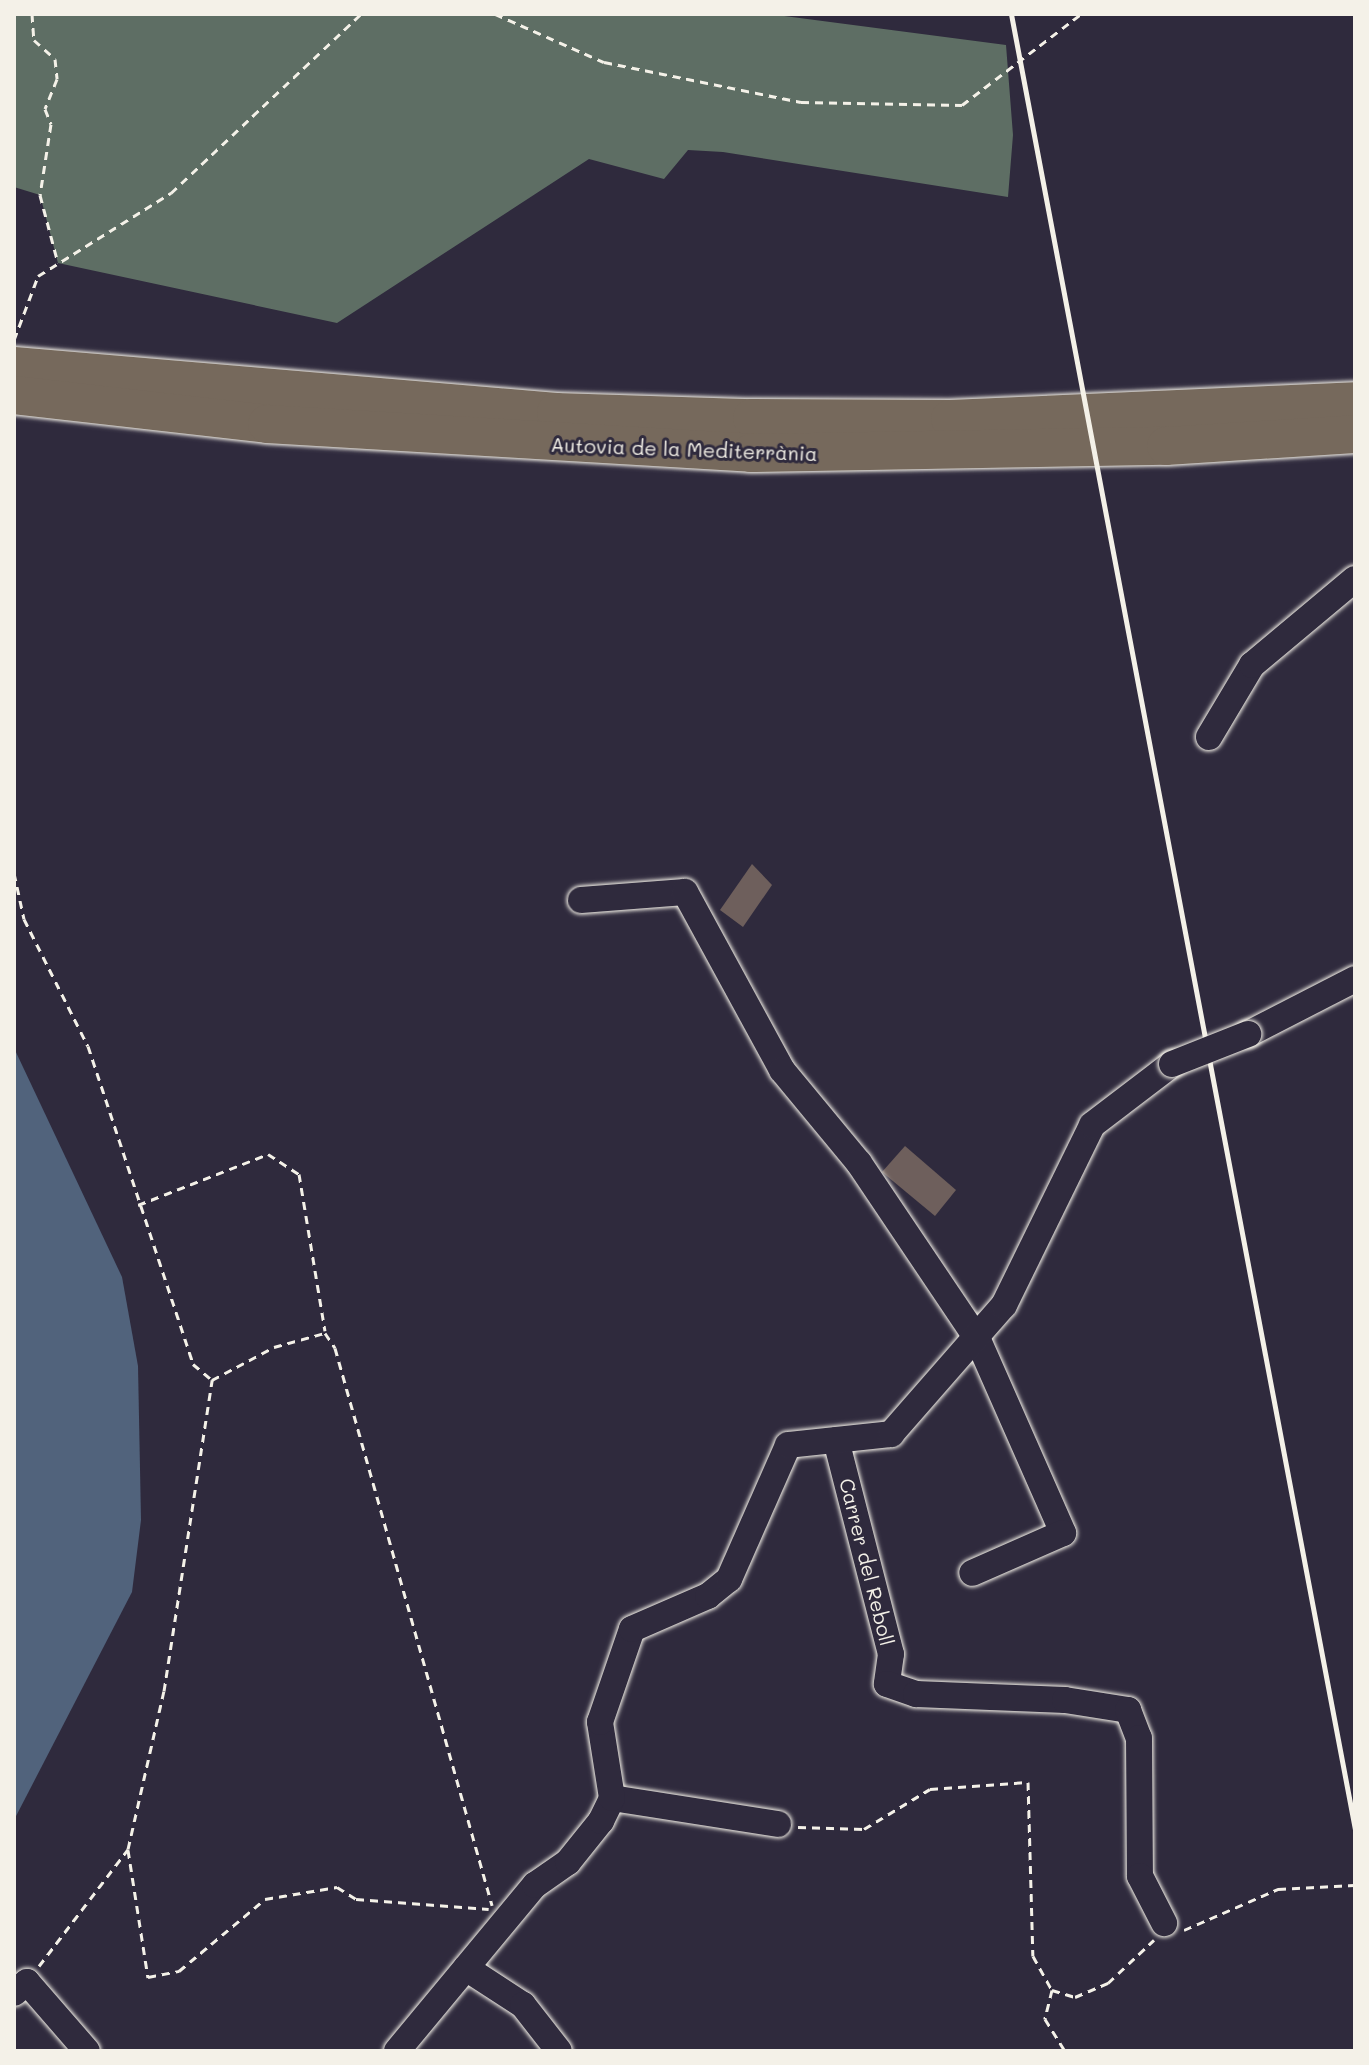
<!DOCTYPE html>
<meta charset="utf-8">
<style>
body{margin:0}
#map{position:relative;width:1369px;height:2065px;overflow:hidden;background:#2f2a3d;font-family:Mali,sans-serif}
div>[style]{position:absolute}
.green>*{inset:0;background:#5e6e64}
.water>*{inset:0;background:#51637c}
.building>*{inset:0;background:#6e5f5c}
.path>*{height:3px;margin-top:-1.5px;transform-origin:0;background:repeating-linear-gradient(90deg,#f4f1e8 0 8px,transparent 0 14px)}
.roads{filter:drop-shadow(0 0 2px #f4f1e8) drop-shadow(0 0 2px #f4f1e8)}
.minor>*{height:26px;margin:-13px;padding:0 13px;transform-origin:13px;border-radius:13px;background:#2f2a3d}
.highway>*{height:38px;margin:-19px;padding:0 19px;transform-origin:19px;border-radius:19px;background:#76695c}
.rail>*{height:5px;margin:-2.5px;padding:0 2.5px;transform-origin:2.5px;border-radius:2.5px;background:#f4f1e8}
.bridges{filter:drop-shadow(0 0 2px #f4f1e8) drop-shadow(0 0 2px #f4f1e8)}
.minor-bridge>*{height:26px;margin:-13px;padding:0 13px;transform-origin:13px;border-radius:13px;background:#2f2a3d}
span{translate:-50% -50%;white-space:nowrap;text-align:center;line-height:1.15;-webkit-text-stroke:6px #2f2a3d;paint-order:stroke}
.street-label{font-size:20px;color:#f4f1e8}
.frame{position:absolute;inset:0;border:16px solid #f4f1e8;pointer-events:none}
</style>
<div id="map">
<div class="green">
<div style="clip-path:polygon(14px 14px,769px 14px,1006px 45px,1013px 135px,1008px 197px,723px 152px,688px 150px,664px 179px,589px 159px,337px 323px,58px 263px,40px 195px,14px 187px)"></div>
</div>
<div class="water">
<div style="clip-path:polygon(14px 1048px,122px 1277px,138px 1366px,141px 1520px,132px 1592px,14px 1820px)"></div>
</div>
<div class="building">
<div style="clip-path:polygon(752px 864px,772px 885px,743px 927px,720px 910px)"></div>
<div style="clip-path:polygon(905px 1146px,956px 1190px,935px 1216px,882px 1172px)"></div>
</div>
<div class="path">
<div style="left:32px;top:14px;width:26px;rotate:86deg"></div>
<div style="left:34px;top:40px;width:28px;rotate:42deg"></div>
<div style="left:55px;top:59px;width:20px;rotate:84deg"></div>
<div style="left:57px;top:79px;width:32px;rotate:112deg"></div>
<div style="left:45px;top:109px;width:16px;rotate:68deg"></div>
<div style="left:51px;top:124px;width:72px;rotate:98.8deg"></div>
<div style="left:40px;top:195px;width:70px;rotate:75.2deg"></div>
<div style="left:495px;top:14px;width:119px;rotate:23.8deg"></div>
<div style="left:604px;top:62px;width:201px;rotate:11.5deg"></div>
<div style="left:801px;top:102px;width:161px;rotate:1.1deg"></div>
<div style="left:962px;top:105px;width:150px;rotate:-37.4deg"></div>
<div style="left:14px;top:340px;width:68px;rotate:-69.4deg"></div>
<div style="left:38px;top:276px;width:157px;rotate:-32deg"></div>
<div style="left:171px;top:193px;width:261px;rotate:-43.3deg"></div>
<div style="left:14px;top:873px;width:47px;rotate:77.7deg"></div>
<div style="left:24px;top:919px;width:142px;rotate:63.3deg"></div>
<div style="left:88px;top:1046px;width:335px;rotate:71.7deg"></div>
<div style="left:193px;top:1364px;width:25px;rotate:40deg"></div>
<div style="left:212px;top:1380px;width:70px;rotate:-28deg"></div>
<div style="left:274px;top:1347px;width:53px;rotate:-15.4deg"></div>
<div style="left:325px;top:1333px;width:18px;rotate:56deg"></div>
<div style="left:335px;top:1348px;width:579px;rotate:74.26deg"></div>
<div style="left:138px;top:1205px;width:140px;rotate:-21.4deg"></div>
<div style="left:268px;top:1154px;width:37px;rotate:33deg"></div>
<div style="left:299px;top:1174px;width:159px;rotate:80.6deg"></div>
<div style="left:798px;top:1827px;width:66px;rotate:1.7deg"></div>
<div style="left:864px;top:1829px;width:77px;rotate:-31.2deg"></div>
<div style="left:930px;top:1789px;width:98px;rotate:-4.1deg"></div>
<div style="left:1028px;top:1782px;width:174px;rotate:88.4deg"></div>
<div style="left:1033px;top:1956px;width:39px;rotate:61deg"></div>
<div style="left:1052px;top:1990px;width:24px;rotate:17deg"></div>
<div style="left:1075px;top:1997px;width:36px;rotate:-23deg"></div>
<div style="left:1108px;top:1983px;width:63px;rotate:-43.1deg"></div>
<div style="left:128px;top:1850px;width:129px;rotate:81.1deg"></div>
<div style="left:148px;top:1977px;width:32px;rotate:-11deg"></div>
<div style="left:179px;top:1971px;width:112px;rotate:-39.9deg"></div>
<div style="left:265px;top:1899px;width:73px;rotate:-9.5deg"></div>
<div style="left:337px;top:1887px;width:22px;rotate:32deg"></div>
<div style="left:356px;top:1899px;width:133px;rotate:4.3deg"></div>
<div style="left:1184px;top:1930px;width:103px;rotate:-23.6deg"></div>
<div style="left:1278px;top:1889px;width:76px;rotate:-3deg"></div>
<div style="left:39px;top:1966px;width:147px;rotate:-52.7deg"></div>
<div style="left:128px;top:1849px;width:162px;rotate:-77.2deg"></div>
<div style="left:164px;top:1691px;width:315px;rotate:-81.2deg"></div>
<div style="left:1052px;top:1990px;width:30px;rotate:104deg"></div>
<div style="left:1045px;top:2019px;width:38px;rotate:58deg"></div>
</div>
<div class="roads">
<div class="minor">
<div style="left:1209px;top:737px;width:84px;rotate:-59.2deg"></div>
<div style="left:1252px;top:665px;width:134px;rotate:-39.9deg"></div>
<div style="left:581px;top:900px;width:104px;rotate:-4.4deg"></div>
<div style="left:685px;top:892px;width:203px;rotate:61.4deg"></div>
<div style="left:782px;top:1070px;width:121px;rotate:50.4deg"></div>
<div style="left:859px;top:1163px;width:213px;rotate:56.1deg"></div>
<div style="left:978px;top:1340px;width:211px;rotate:66.2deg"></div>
<div style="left:1063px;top:1533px;width:99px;rotate:156.3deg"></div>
<div style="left:1248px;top:1034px;width:120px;rotate:-27.2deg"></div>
<div style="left:836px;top:1440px;width:221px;rotate:75.6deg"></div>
<div style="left:891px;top:1654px;width:30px;rotate:98deg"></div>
<div style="left:887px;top:1684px;width:31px;rotate:19deg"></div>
<div style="left:916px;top:1694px;width:149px;rotate:2.3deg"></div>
<div style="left:1065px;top:1700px;width:64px;rotate:9deg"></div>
<div style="left:1128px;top:1710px;width:30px;rotate:69deg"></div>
<div style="left:1139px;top:1738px;width:138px;rotate:89.6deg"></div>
<div style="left:1140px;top:1876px;width:53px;rotate:62.9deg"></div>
<div style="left:612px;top:1798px;width:168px;rotate:8.9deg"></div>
<div style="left:466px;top:1968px;width:68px;rotate:33deg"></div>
<div style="left:523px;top:2005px;width:58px;rotate:52deg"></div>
<div style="left:14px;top:1993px;width:17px;rotate:-40deg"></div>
<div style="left:27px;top:1982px;width:91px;rotate:49deg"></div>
<div style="left:397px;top:2051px;width:216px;rotate:-50.3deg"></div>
<div style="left:535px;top:1885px;width:40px;rotate:-34.9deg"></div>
<div style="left:568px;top:1862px;width:53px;rotate:-51.2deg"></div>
<div style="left:601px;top:1821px;width:25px;rotate:-64deg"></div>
<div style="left:612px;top:1798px;width:77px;rotate:-99deg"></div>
<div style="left:600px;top:1722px;width:98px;rotate:-71deg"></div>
<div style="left:632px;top:1629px;width:83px;rotate:-23.5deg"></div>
<div style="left:708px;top:1596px;width:27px;rotate:-39deg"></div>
<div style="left:729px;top:1579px;width:146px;rotate:-66.2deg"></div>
<div style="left:788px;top:1445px;width:104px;rotate:-6.1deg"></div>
<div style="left:891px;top:1434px;width:171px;rotate:-48.8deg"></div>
<div style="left:1004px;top:1305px;width:200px;rotate:-63.9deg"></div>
<div style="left:1092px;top:1125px;width:101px;rotate:-37.3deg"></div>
</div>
<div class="highway">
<div style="left:14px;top:366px;width:544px;rotate:4.85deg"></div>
<div style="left:556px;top:412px;width:196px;rotate:1.8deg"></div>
<div style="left:752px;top:418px;width:198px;rotate:0.3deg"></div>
<div style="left:950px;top:419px;width:405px;rotate:-2.5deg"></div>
<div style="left:14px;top:395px;width:255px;rotate:6.5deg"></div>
<div style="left:267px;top:424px;width:485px;rotate:3.4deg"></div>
<div style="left:751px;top:453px;width:415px;rotate:-1deg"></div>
<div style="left:1166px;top:446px;width:189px;rotate:-3.6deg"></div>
</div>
</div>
<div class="rail">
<div style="left:1011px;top:14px;width:1848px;rotate:79.27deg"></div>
</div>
<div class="bridges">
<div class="minor-bridge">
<div style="left:1172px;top:1064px;width:82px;rotate:-21.5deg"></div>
</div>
</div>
<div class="street-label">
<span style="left:684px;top:449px;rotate:2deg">Autovia de la Mediterrània</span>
<span style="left:867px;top:1562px;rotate:76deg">Carrer del Reboll</span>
</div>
<div class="frame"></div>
</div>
